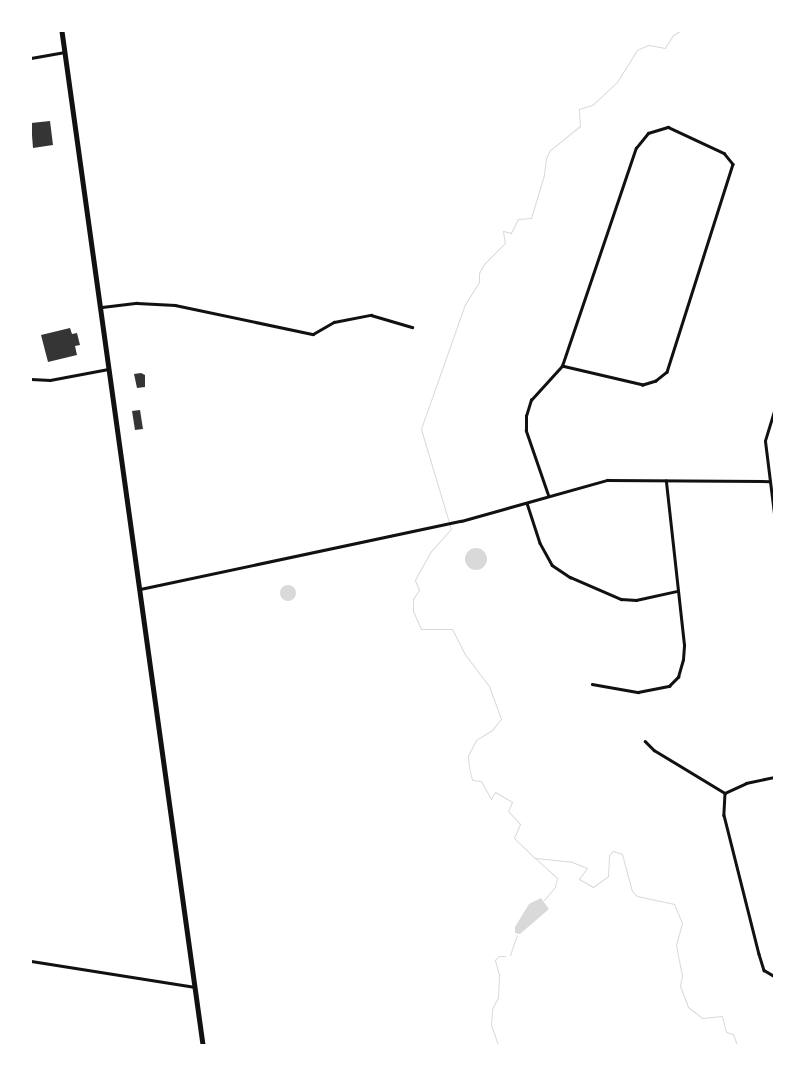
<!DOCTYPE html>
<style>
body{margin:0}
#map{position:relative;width:805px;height:1076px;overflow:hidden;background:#fff;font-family:Manrope,sans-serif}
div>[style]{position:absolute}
.water>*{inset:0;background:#d9d9d9}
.round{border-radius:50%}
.stream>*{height:1px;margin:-0.5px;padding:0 0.5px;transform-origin:0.5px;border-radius:0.5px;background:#d9d9d9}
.building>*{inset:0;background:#353535}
.minor>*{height:2.5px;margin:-1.25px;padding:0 1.25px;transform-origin:1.25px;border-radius:1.25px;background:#111}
.tertiary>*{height:3px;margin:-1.5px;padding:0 1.5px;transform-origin:1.5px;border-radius:1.5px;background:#111}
.trunk>*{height:4.5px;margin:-2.25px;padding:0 2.25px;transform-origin:2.25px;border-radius:2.25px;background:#111}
span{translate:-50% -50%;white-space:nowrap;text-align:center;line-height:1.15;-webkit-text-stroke:5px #fff;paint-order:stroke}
.frame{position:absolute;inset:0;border:32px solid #fff;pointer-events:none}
</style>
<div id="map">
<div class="water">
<div class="round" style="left:465px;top:548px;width:22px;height:22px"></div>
<div class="round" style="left:280px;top:585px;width:16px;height:16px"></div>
<div style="clip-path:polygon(541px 898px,549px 909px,520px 934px,515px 933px,515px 927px,529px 904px)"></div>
</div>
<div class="stream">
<div style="left:680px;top:31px;width:8px;rotate:150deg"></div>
<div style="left:673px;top:35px;width:15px;rotate:122deg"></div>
<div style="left:665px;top:48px;width:17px;rotate:-170deg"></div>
<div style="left:648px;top:45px;width:12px;rotate:156deg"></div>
<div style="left:637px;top:50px;width:36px;rotate:122deg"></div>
<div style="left:618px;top:81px;width:35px;rotate:137deg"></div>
<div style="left:592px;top:105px;width:14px;rotate:163deg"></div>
<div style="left:579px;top:109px;width:17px;rotate:87deg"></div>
<div style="left:580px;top:126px;width:38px;rotate:141deg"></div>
<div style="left:550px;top:150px;width:9px;rotate:117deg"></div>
<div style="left:546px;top:158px;width:17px;rotate:97deg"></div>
<div style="left:544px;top:175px;width:45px;rotate:106.8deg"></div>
<div style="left:531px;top:218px;width:13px;rotate:176deg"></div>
<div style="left:518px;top:219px;width:16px;rotate:117deg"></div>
<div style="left:511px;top:233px;width:8px;rotate:-166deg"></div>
<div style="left:503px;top:231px;width:12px;rotate:81deg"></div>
<div style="left:505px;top:243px;width:30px;rotate:135deg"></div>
<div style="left:484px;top:264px;width:10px;rotate:119deg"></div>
<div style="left:479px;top:273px;width:9px;rotate:90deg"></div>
<div style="left:479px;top:282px;width:26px;rotate:122deg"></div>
<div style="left:465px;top:304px;width:133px;rotate:109.4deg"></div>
<div style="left:421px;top:429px;width:104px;rotate:73.3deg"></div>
<div style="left:451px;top:529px;width:30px;rotate:132deg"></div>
<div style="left:431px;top:551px;width:33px;rotate:119deg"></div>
<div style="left:415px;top:580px;width:11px;rotate:68deg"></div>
<div style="left:419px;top:590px;width:11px;rotate:124deg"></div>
<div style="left:413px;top:599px;width:12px;rotate:90deg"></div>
<div style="left:413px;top:611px;width:20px;rotate:66deg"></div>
<div style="left:421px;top:629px;width:31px"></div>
<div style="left:452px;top:629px;width:27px;rotate:63deg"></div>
<div style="left:464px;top:653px;width:41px;rotate:52.9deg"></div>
<div style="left:489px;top:686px;width:35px;rotate:70deg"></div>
<div style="left:501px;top:719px;width:14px;rotate:129deg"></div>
<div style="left:492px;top:730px;width:19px;rotate:148deg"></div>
<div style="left:476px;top:740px;width:18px;rotate:117deg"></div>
<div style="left:468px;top:756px;width:11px;rotate:85deg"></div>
<div style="left:469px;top:767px;width:13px;rotate:77deg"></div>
<div style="left:472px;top:780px;width:9px;rotate:6deg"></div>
<div style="left:481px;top:781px;width:21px;rotate:61deg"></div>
<div style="left:491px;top:799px;width:8px;rotate:-60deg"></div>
<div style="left:495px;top:792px;width:20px;rotate:30deg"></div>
<div style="left:512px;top:802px;width:10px;rotate:114deg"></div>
<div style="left:508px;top:811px;width:18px;rotate:47deg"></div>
<div style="left:520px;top:824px;width:15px;rotate:113deg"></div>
<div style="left:514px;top:838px;width:29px;rotate:44deg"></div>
<div style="left:535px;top:858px;width:37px;rotate:6deg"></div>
<div style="left:572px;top:862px;width:16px;rotate:22deg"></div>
<div style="left:587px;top:868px;width:14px;rotate:126deg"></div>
<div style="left:579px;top:879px;width:16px;rotate:30deg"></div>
<div style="left:593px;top:887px;width:19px;rotate:-36deg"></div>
<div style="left:608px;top:876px;width:21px;rotate:-87deg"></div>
<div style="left:609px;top:855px;width:6px;rotate:-45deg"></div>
<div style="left:613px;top:851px;width:9px;rotate:18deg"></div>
<div style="left:622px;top:854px;width:38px;rotate:75deg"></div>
<div style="left:632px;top:891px;width:7px;rotate:45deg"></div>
<div style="left:637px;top:896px;width:38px;rotate:12deg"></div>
<div style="left:674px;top:904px;width:21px;rotate:67deg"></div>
<div style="left:682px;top:923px;width:23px;rotate:105deg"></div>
<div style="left:676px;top:945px;width:31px;rotate:79deg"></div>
<div style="left:682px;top:975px;width:11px;rotate:100deg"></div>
<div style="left:680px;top:986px;width:22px;rotate:69deg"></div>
<div style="left:688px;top:1007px;width:18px;rotate:38deg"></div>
<div style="left:702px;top:1018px;width:20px;rotate:-6deg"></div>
<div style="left:722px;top:1016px;width:16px;rotate:76deg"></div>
<div style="left:726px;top:1032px;width:7px;rotate:16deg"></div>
<div style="left:733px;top:1034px;width:12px;rotate:70deg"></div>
<div style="left:535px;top:858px;width:30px;rotate:42deg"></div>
<div style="left:557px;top:878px;width:9px;rotate:103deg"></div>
<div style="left:555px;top:887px;width:17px;rotate:130deg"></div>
<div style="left:510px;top:955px;width:21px;rotate:-71deg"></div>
<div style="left:498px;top:1045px;width:21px;rotate:-109deg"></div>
<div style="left:491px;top:1025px;width:16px;rotate:-86deg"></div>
<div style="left:492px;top:1009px;width:13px;rotate:-63deg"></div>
<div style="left:498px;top:997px;width:22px;rotate:-87deg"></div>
<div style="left:499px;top:975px;width:16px;rotate:-105deg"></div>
<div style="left:495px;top:960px;width:6px;rotate:-45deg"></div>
<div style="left:499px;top:956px;width:6px"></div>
</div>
<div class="building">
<div style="clip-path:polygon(50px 121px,53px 145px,33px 148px,31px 123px)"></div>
<div style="clip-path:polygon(70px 328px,72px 334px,77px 333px,80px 345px,75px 346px,77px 355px,48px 362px,41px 335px)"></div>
<div style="clip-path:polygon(141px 373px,145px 375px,145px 387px,137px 388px,134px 374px)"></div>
<div style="clip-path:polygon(140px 410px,143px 429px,135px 430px,132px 411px)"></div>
</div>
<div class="minor">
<div style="left:31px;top:58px;width:34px;rotate:-10deg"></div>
<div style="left:668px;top:127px;width:62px;rotate:24.9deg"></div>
<div style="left:724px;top:153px;width:14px;rotate:51deg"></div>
<div style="left:733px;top:164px;width:218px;rotate:107.6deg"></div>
<div style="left:667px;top:372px;width:14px;rotate:141deg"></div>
<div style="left:656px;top:381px;width:14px;rotate:163deg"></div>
<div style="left:643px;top:385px;width:83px;rotate:-166.8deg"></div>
<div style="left:562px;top:366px;width:230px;rotate:-71.3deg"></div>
<div style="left:636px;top:148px;width:19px;rotate:-51deg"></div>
<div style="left:648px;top:133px;width:21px;rotate:-17deg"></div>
<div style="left:102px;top:307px;width:35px;rotate:-7deg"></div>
<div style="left:137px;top:303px;width:38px;rotate:3deg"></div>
<div style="left:175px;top:305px;width:141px;rotate:11.9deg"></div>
<div style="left:313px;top:334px;width:24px;rotate:-30deg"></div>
<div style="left:334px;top:322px;width:38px;rotate:-11deg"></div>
<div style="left:371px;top:315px;width:43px;rotate:16.3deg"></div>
<div style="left:31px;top:379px;width:19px;rotate:3deg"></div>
<div style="left:50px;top:380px;width:59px;rotate:-10.7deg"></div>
<div style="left:548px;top:495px;width:68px;rotate:-109deg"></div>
<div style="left:526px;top:431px;width:15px;rotate:-90deg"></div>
<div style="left:526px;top:416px;width:17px;rotate:-73deg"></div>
<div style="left:531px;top:400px;width:46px;rotate:-47.6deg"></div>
<div style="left:527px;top:503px;width:42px;rotate:72deg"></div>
<div style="left:540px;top:543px;width:25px;rotate:61deg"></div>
<div style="left:552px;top:565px;width:22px;rotate:34deg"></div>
<div style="left:570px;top:577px;width:56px;rotate:23.3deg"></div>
<div style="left:621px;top:599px;width:15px;rotate:4deg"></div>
<div style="left:636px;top:600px;width:42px;rotate:-12.4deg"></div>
<div style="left:592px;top:684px;width:47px;rotate:9.9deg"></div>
<div style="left:638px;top:692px;width:32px;rotate:-11deg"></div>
<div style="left:669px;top:686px;width:13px;rotate:-45deg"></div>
<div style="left:678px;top:677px;width:18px;rotate:-74deg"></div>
<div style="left:683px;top:660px;width:15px;rotate:-86deg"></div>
<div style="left:684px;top:645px;width:165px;rotate:-96.3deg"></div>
<div style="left:645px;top:741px;width:13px;rotate:45deg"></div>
<div style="left:654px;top:750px;width:83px;rotate:31.2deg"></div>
<div style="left:725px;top:793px;width:22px;rotate:93deg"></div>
<div style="left:724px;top:815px;width:143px;rotate:75.9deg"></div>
<div style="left:759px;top:954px;width:17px;rotate:73deg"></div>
<div style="left:764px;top:970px;width:12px;rotate:31deg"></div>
<div style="left:725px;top:793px;width:23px;rotate:-25deg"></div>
<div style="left:746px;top:783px;width:29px;rotate:-12deg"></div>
</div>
<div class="tertiary">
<div style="left:774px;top:411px;width:31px;rotate:107deg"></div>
<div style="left:765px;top:441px;width:73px;rotate:82.9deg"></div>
<div style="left:140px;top:589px;width:328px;rotate:-12deg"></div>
<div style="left:461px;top:521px;width:152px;rotate:-15.7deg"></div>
<div style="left:607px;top:480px;width:162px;rotate:0.4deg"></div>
<div style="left:31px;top:961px;width:166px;rotate:9deg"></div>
</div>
<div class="trunk">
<div style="left:62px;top:31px;width:1024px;rotate:82.08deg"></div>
</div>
<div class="frame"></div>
</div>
